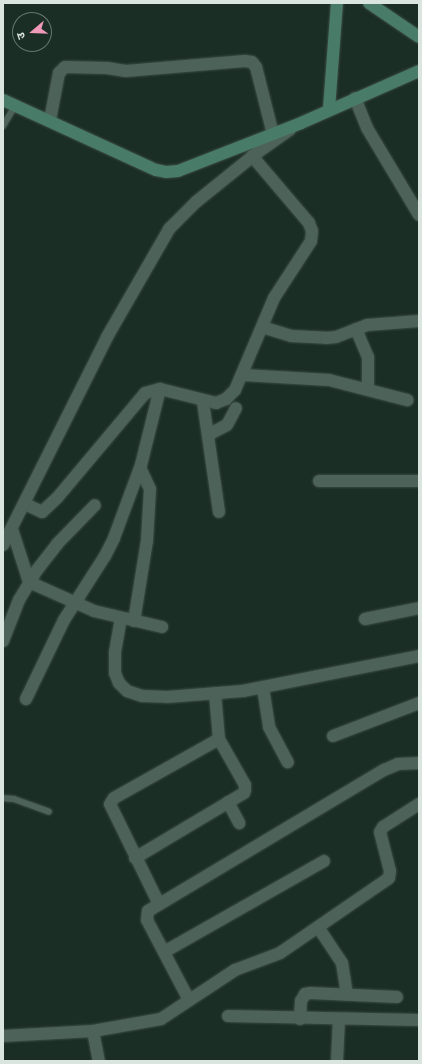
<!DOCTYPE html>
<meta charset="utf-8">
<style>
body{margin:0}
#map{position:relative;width:422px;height:1064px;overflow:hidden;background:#1b2e25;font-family:"Roboto Condensed","Noto Sans Devanagari",sans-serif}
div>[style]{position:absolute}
.roads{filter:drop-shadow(0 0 1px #3c4c44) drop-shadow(0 0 1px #3c4c44)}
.lane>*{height:6px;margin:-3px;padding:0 3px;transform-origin:3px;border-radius:3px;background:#4d6258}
.street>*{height:12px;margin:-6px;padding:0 6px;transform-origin:6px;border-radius:6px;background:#4d6258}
.secondary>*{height:12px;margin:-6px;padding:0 6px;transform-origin:6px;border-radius:6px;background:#487c68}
span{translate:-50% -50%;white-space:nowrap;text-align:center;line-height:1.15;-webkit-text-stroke:4px #1b2e25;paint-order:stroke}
.frame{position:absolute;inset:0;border:4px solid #dae5df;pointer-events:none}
.north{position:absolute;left:12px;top:12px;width:40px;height:40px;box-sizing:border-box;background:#1b2e25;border:1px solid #67776f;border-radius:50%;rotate:251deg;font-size:11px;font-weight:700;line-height:16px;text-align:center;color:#dae5df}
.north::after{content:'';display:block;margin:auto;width:14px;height:18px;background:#ef9ab8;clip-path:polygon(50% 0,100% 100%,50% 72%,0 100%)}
</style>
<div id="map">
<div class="roads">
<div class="lane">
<div style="left:3px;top:126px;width:23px;rotate:-59deg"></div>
<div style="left:3px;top:798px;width:11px;rotate:5deg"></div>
<div style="left:14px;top:799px;width:37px;rotate:20deg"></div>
</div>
<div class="street">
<div style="left:355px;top:98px;width:32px;rotate:68deg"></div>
<div style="left:367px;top:128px;width:101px;rotate:59.1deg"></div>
<div style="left:50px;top:120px;width:48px;rotate:-79.2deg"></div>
<div style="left:59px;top:73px;width:8px;rotate:-45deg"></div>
<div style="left:65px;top:67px;width:42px;rotate:1.4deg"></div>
<div style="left:107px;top:68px;width:19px;rotate:9deg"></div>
<div style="left:126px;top:71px;width:119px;rotate:-4.8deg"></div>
<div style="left:245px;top:61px;width:7px;rotate:8deg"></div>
<div style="left:252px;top:62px;width:6px;rotate:51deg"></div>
<div style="left:256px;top:67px;width:69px;rotate:75.8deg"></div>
<div style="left:262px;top:327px;width:30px;rotate:17deg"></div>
<div style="left:291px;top:336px;width:35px;rotate:3deg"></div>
<div style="left:326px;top:338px;width:10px;rotate:-6deg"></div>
<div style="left:336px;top:337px;width:33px;rotate:-21deg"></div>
<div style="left:367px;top:325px;width:52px;rotate:-4.4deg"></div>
<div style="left:356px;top:329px;width:30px;rotate:67deg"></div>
<div style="left:368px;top:357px;width:32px;rotate:90deg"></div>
<div style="left:243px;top:375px;width:86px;rotate:3.3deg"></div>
<div style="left:329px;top:380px;width:81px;rotate:14.4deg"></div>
<div style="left:203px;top:402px;width:111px;rotate:81.7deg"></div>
<div style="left:208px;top:435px;width:21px;rotate:-28deg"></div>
<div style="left:227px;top:425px;width:19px;rotate:-62deg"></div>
<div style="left:319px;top:481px;width:100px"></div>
<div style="left:25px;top:504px;width:19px;rotate:25deg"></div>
<div style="left:42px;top:512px;width:21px;rotate:-43deg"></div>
<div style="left:57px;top:498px;width:137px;rotate:-50deg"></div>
<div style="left:145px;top:393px;width:16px;rotate:-15deg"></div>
<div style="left:160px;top:389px;width:58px;rotate:14deg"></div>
<div style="left:216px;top:403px;width:11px;rotate:-22deg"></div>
<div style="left:226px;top:399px;width:13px;rotate:-45deg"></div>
<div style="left:235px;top:390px;width:100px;rotate:-67deg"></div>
<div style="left:274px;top:298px;width:68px;rotate:-57deg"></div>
<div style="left:311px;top:241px;width:10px;rotate:-84deg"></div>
<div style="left:312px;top:231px;width:9px;rotate:-111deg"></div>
<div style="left:309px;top:223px;width:88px;rotate:-130.4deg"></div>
<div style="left:12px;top:529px;width:56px;rotate:72.2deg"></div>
<div style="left:29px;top:582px;width:71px;rotate:24deg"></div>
<div style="left:94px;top:611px;width:70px;rotate:13.2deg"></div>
<div style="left:3px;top:545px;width:233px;rotate:-63.4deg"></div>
<div style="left:107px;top:337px;width:125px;rotate:-60.1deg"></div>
<div style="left:169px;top:229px;width:38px;rotate:-45deg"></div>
<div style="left:196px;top:202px;width:80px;rotate:-38.9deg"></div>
<div style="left:258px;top:152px;width:39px;rotate:-35deg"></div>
<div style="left:121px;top:618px;width:35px;rotate:100deg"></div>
<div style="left:115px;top:652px;width:21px;rotate:90deg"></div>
<div style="left:115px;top:673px;width:11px;rotate:68deg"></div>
<div style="left:119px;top:683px;width:11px;rotate:45deg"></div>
<div style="left:127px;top:691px;width:16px;rotate:18deg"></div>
<div style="left:142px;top:696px;width:25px;rotate:2deg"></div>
<div style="left:167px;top:697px;width:76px;rotate:-4.5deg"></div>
<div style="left:243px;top:691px;width:179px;rotate:-11.2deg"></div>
<div style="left:365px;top:619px;width:55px;rotate:-11.5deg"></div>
<div style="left:134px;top:621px;width:81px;rotate:-80.8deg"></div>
<div style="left:147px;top:541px;width:52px;rotate:-86.7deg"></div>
<div style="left:150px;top:489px;width:23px;rotate:-115deg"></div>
<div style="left:3px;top:641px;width:44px;rotate:-68.7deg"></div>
<div style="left:19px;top:600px;width:35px;rotate:-59deg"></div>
<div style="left:37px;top:570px;width:33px;rotate:-52deg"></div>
<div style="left:57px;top:544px;width:54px;rotate:-45.7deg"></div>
<div style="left:263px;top:688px;width:39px;rotate:81deg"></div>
<div style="left:269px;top:727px;width:40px;rotate:62deg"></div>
<div style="left:26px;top:699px;width:88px;rotate:-64.3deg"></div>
<div style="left:64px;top:620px;width:76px;rotate:-57.4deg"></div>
<div style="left:105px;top:556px;width:20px;rotate:-63deg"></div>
<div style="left:114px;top:538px;width:78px;rotate:-69.7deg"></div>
<div style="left:141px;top:465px;width:78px;rotate:-76deg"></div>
<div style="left:333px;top:736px;width:92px;rotate:-21deg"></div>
<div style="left:228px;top:802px;width:24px;rotate:62deg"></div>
<div style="left:135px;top:858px;width:127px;rotate:-30.8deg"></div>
<div style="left:244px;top:793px;width:3px;rotate:-72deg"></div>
<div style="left:245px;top:790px;width:5px;rotate:-90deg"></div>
<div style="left:245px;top:785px;width:53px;rotate:-119.5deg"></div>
<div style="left:219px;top:739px;width:46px;rotate:-95deg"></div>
<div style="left:159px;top:904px;width:111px;rotate:-116.1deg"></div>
<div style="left:110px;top:804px;width:7px;rotate:-56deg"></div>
<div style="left:114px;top:798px;width:120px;rotate:-29.3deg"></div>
<div style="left:318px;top:927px;width:43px;rotate:56.3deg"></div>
<div style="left:342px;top:963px;width:32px;rotate:81deg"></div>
<div style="left:164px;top:952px;width:184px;rotate:-29.6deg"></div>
<div style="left:189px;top:1000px;width:90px;rotate:-117.7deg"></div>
<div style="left:147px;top:920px;width:9px;rotate:-84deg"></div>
<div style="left:148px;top:911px;width:275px;rotate:-30.9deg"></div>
<div style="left:384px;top:770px;width:15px;rotate:-23deg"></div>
<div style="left:398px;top:764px;width:21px;rotate:-3deg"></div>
<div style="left:228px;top:1016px;width:191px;rotate:1.2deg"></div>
<div style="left:300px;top:1019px;width:18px;rotate:-87deg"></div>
<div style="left:301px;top:1001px;width:8px;rotate:-60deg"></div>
<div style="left:305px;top:994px;width:5px;rotate:-11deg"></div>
<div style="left:310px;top:993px;width:87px;rotate:2.6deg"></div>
<div style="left:93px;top:1031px;width:31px;rotate:79deg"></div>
<div style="left:3px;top:1036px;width:90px;rotate:-3.2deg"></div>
<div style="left:93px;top:1031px;width:69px;rotate:-10deg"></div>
<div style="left:161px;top:1019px;width:89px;rotate:-33.5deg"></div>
<div style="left:235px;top:970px;width:48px;rotate:-20.7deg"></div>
<div style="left:280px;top:953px;width:132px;rotate:-34.5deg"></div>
<div style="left:389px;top:878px;width:7px;rotate:-82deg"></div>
<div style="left:390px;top:871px;width:40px;rotate:-104.4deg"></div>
<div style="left:380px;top:832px;width:6px;rotate:-59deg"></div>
<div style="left:383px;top:827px;width:43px;rotate:-32.6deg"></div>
<div style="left:337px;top:1061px;width:42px;rotate:-87.3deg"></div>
</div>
<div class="secondary">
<div style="left:369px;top:3px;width:60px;rotate:34.2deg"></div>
<div style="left:3px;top:100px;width:168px;rotate:24.6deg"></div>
<div style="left:156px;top:170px;width:10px;rotate:11deg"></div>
<div style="left:166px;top:172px;width:12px;rotate:-5deg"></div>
<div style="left:178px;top:171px;width:132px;rotate:-21.3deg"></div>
<div style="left:301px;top:123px;width:129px;rotate:-23.8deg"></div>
<div style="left:329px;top:109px;width:106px;rotate:-85.7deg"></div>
</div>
</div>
<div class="frame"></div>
<div class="north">उ</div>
</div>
